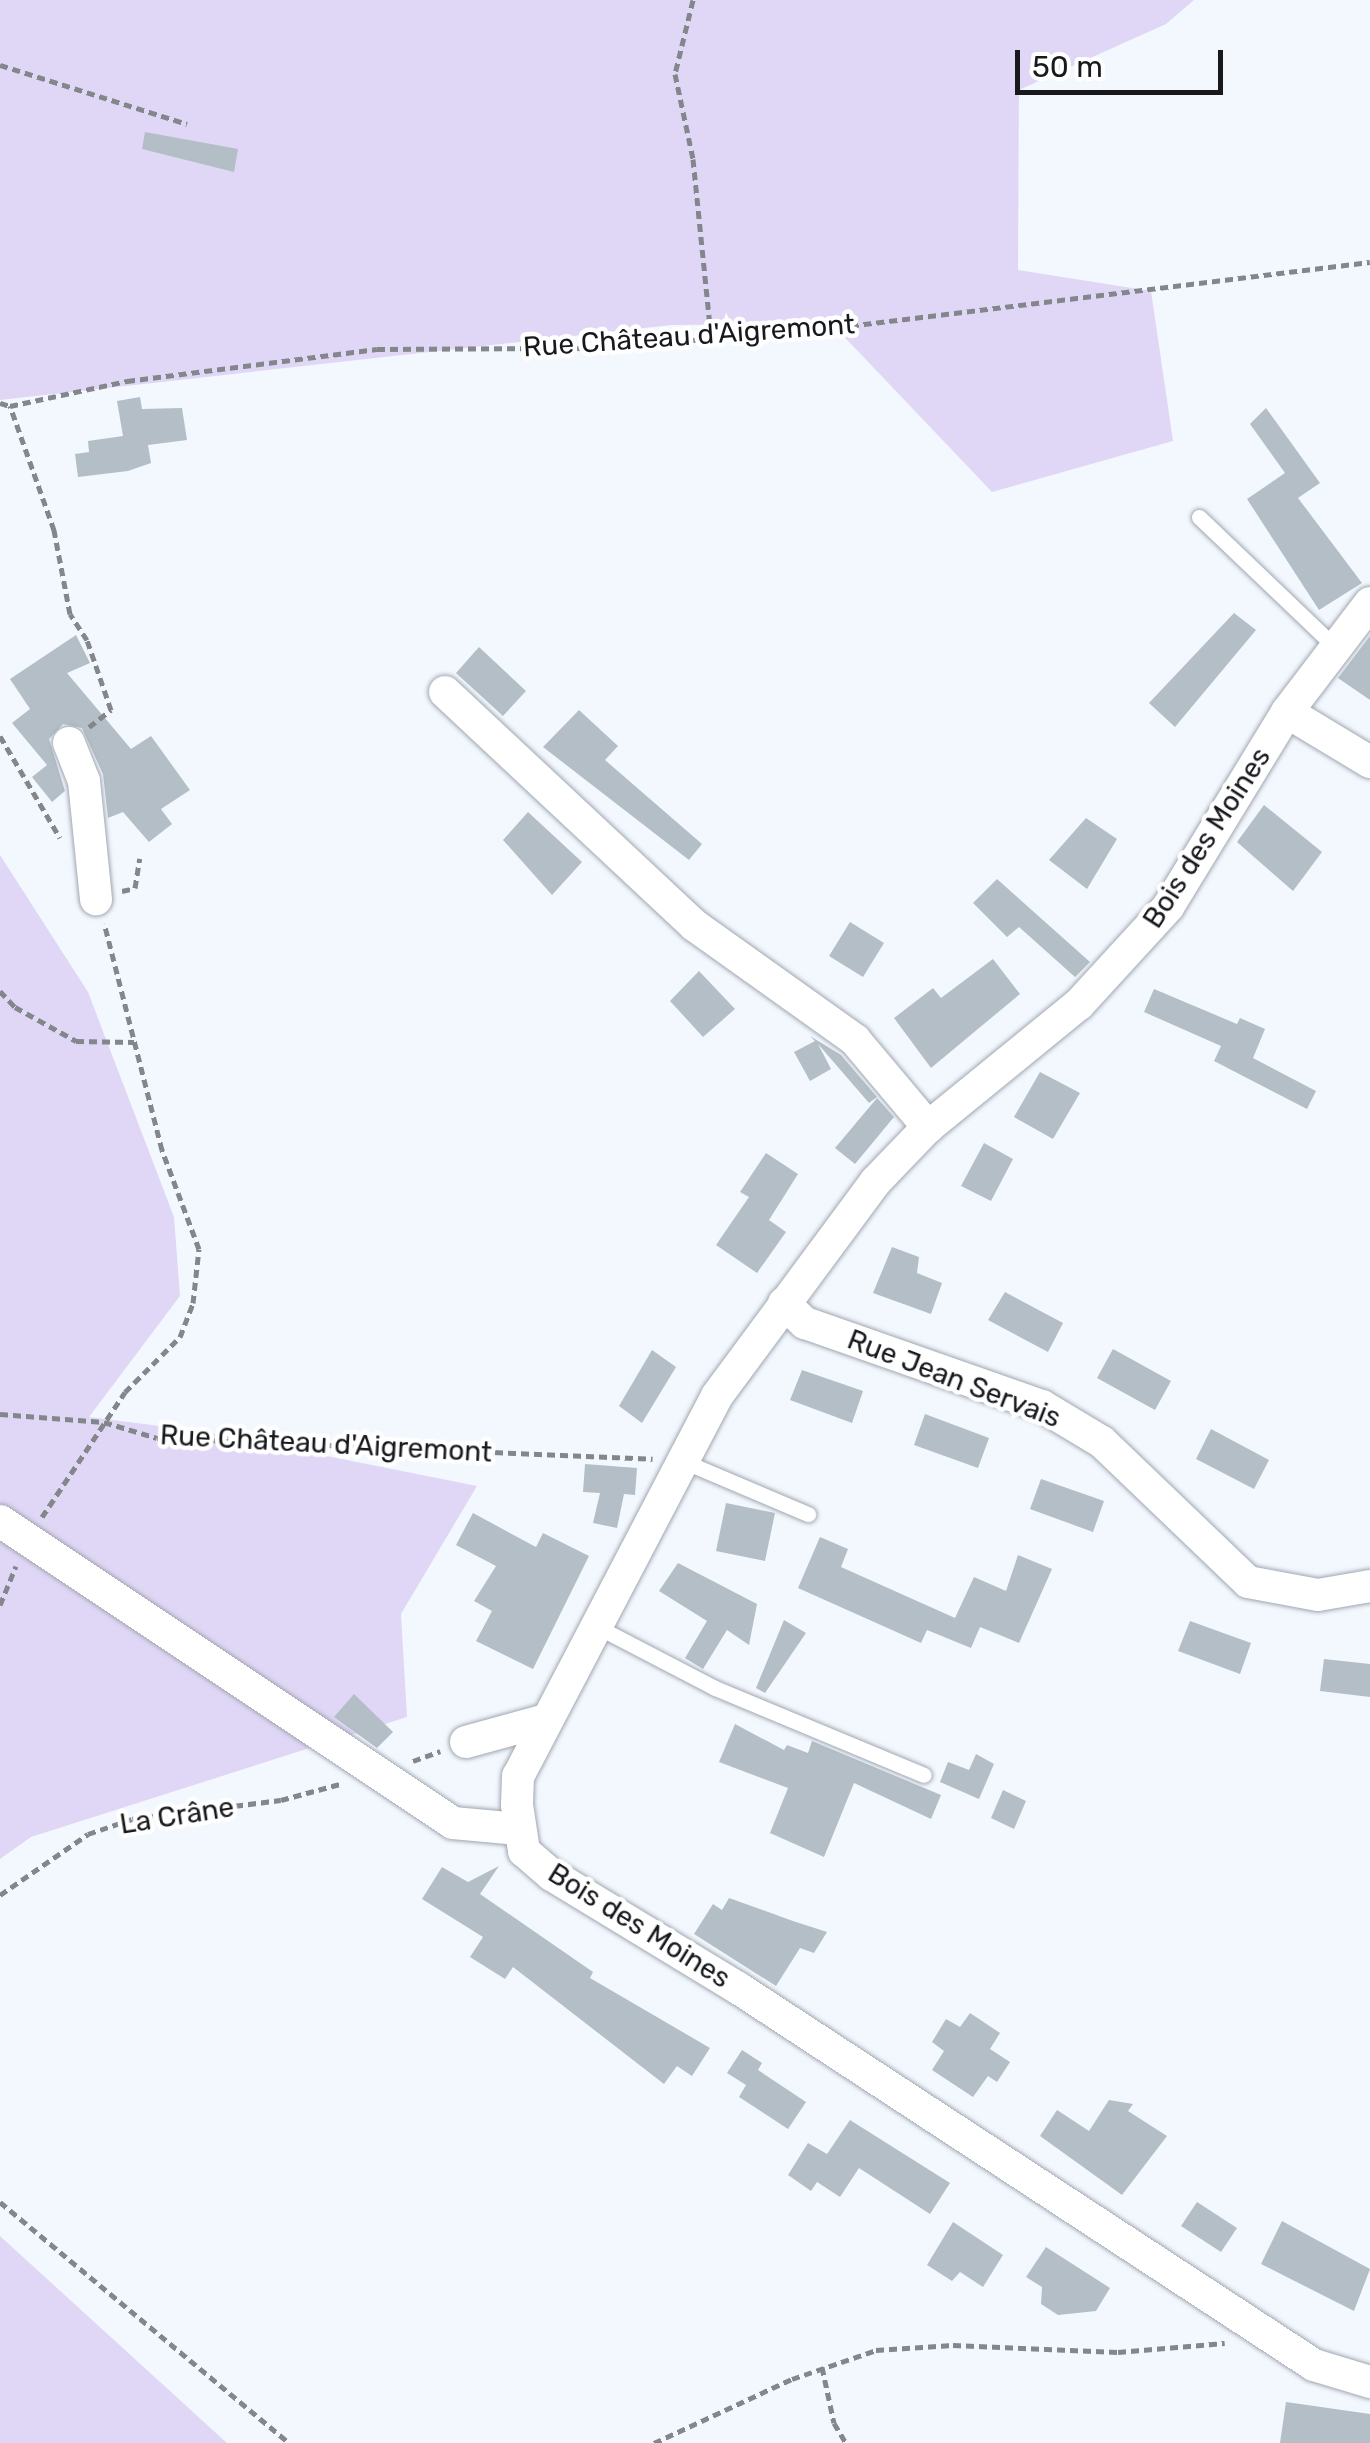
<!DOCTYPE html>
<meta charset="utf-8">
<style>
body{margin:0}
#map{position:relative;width:1370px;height:2443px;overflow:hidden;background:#f3f8fe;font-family:Rubik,sans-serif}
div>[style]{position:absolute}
.green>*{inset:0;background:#e0d7f6}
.building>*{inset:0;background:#b3bec6}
.path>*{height:5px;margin-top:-2.5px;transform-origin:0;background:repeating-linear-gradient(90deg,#83868b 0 8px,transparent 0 13px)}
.roads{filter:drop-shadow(0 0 2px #a0a7b1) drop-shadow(0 0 2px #a0a7b1)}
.lane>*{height:15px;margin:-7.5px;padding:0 7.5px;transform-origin:7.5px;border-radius:7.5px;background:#fff}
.street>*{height:32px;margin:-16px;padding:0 16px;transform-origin:16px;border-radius:16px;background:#fff}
span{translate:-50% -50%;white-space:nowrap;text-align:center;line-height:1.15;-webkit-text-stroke:9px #fff;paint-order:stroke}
.street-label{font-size:28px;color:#17191d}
.scale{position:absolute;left:1015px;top:50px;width:208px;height:45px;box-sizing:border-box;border:5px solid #17191d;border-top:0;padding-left:12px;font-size:30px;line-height:35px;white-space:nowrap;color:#17191d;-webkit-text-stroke:8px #fff;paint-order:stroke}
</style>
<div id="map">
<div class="green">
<div style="clip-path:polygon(0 0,1194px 0,1166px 24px,1019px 90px,1018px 270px,1151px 291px,1173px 441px,992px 492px,832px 324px,671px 325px,0 400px)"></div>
<div style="clip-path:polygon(0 855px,88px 992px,174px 1217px,180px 1296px,89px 1417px,207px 1432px,477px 1486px,401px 1614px,407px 1717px,31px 1837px,0 1859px)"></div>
<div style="clip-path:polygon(0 2236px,227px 2443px,0 2443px)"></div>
</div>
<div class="building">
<div style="clip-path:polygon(145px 132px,238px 149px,234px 172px,142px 149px)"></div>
<div style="clip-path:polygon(140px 397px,142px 409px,182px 408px,187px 440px,148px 445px,151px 463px,128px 471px,78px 477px,75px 454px,89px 452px,88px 441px,123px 436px,117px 401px)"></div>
<div style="clip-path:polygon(1266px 408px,1320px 483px,1298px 498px,1362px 583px,1319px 610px,1247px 499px,1285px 473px,1250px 424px)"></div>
<div style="clip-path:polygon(1234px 613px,1256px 630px,1175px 727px,1149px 703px)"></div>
<div style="clip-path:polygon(76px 635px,90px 663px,67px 673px,131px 749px,151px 736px,190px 790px,161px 809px,172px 824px,149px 842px,123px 812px,108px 818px,103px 774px,82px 728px,63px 724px,49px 739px,65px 791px,52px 802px,32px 777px,47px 765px,12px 723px,30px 709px,10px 679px)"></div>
<div style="clip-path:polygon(1370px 636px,1370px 700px,1338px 678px)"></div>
<div style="clip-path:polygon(479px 647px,526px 691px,503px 716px,456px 673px)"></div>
<div style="clip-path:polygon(579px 710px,618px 746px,605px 760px,702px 844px,689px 860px,543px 747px)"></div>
<div style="clip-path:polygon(1264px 805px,1322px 852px,1293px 891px,1237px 842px)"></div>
<div style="clip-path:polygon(528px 812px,582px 862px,552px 895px,503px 840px)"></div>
<div style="clip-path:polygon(1086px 818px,1117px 839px,1087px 889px,1049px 860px)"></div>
<div style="clip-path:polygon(997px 879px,1090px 962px,1075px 977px,1019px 927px,1007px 937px,973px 903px)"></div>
<div style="clip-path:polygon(850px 922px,884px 943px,863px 977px,829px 956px)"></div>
<div style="clip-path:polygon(993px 959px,1020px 994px,931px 1068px,894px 1018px,933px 988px,941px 998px)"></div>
<div style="clip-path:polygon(699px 971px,735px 1009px,703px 1037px,670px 1001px)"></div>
<div style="clip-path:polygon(1154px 989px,1237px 1024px,1240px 1018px,1265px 1029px,1253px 1058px,1316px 1091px,1307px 1109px,1214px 1061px,1221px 1046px,1144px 1012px)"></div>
<div style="clip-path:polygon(810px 1036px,841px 1055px,877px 1097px,869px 1103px,818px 1044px,831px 1069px,810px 1081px,794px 1052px,815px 1041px)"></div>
<div style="clip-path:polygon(1040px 1072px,1080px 1093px,1053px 1139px,1014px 1117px)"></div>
<div style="clip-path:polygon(877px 1098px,894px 1117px,855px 1164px,835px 1148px)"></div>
<div style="clip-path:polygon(984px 1143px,1013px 1159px,991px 1201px,961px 1186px)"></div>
<div style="clip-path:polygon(766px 1153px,798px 1174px,769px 1220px,786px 1232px,757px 1273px,716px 1245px,749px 1197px,740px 1192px)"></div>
<div style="clip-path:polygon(892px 1247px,919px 1257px,917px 1273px,942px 1283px,931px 1314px,873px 1293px)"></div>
<div style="clip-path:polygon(1005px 1292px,1063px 1323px,1048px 1352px,988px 1320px)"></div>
<div style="clip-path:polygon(1113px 1349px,1171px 1381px,1155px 1410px,1097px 1378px)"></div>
<div style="clip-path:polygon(652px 1350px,676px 1367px,642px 1423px,619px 1406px)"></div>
<div style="clip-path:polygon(802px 1370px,863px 1391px,852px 1423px,790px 1400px)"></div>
<div style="clip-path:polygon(925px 1414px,989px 1438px,978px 1468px,914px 1445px)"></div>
<div style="clip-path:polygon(1211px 1429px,1269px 1460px,1254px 1489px,1196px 1459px)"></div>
<div style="clip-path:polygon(585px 1464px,637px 1468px,635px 1495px,624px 1494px,617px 1528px,593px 1523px,600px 1493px,583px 1492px)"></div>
<div style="clip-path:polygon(1041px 1479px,1104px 1501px,1093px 1532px,1030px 1509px)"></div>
<div style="clip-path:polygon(726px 1503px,775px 1513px,765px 1561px,716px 1551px)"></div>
<div style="clip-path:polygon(473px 1513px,536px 1547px,543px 1533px,589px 1556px,533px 1669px,476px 1641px,492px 1611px,474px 1601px,496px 1566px,456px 1545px)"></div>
<div style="clip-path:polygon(820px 1537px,848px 1549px,841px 1567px,955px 1618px,974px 1577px,1006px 1591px,1018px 1555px,1052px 1569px,1019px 1643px,980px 1627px,971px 1648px,927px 1630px,921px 1643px,798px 1588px)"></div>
<div style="clip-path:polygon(678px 1563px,757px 1604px,749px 1645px,727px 1630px,703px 1669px,685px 1658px,707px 1621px,659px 1591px)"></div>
<div style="clip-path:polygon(784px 1620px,806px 1633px,765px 1693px,756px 1688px)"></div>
<div style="clip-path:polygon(1190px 1621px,1251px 1643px,1240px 1674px,1178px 1651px)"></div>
<div style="clip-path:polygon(1324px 1659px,1370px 1664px,1370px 1697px,1320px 1691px)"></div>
<div style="clip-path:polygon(354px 1694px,393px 1732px,377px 1748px,334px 1717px)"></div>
<div style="clip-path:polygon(735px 1724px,784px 1750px,787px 1745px,808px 1753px,812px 1741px,941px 1795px,931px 1819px,854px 1783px,824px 1857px,770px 1833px,788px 1788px,719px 1762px)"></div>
<div style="clip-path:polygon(976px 1754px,994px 1764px,979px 1799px,940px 1782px,948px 1762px,969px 1770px)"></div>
<div style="clip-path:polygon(1003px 1790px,1026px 1801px,1014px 1829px,991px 1818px)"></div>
<div style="clip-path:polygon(499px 1866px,480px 1894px,593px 1972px,590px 1978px,710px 2048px,692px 2076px,677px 2066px,664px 2084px,513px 1967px,505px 1979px,470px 1957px,483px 1937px,422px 1899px,442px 1867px,468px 1882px)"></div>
<div style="clip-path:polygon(729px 1898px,793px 1921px,827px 1932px,814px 1953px,800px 1948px,776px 1986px,694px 1934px,713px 1904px,722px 1910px)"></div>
<div style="clip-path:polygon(970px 2013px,1000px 2033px,990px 2049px,1010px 2062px,997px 2082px,988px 2076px,973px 2097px,932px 2070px,944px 2051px,932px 2042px,946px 2019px,960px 2027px)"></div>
<div style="clip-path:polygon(742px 2050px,762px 2063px,758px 2070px,806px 2102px,788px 2129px,739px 2097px,746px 2085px,727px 2073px)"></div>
<div style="clip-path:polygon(1109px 2100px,1133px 2104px,1128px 2111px,1167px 2136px,1122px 2195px,1040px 2136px,1057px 2110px,1089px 2131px)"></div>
<div style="clip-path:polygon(850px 2120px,950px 2183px,930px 2214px,859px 2168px,840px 2197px,817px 2182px,811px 2191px,788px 2175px,808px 2143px,827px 2154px)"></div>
<div style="clip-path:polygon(1197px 2202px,1237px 2228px,1221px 2252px,1181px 2226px)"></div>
<div style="clip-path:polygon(1282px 2221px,1370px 2269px,1354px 2311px,1261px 2264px)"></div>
<div style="clip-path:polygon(953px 2222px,1003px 2255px,983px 2287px,960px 2272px,952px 2281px,927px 2265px)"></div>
<div style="clip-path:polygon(1046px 2247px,1110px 2288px,1096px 2311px,1058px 2315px,1041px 2304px,1042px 2287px,1026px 2277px)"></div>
<div style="clip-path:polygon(1286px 2402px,1370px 2414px,1370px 2443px,1280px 2443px)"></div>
</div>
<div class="path">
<div style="left:693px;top:0;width:76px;rotate:103.7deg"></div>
<div style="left:675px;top:74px;width:87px;rotate:78deg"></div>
<div style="left:693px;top:159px;width:179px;rotate:84.2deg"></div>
<div style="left:0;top:65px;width:196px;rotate:17.5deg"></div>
<div style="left:0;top:403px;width:10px;rotate:17deg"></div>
<div style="left:89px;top:727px;width:28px;rotate:-38deg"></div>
<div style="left:111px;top:710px;width:74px;rotate:-108.9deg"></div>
<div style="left:87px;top:640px;width:31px;rotate:-123deg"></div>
<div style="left:70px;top:614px;width:86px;rotate:-100.8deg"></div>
<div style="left:54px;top:530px;width:132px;rotate:-109.5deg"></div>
<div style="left:10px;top:406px;width:120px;rotate:-12.1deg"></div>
<div style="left:127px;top:381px;width:252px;rotate:-7.3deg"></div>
<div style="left:377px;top:349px;width:212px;rotate:-0.3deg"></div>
<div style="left:589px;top:348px;width:211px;rotate:-4.4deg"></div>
<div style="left:799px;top:332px;width:575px;rotate:-6.99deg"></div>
<div style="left:0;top:736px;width:118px;rotate:59.5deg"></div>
<div style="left:122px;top:891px;width:13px;rotate:-13deg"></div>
<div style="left:135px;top:888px;width:30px;rotate:-81deg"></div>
<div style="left:0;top:991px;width:22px;rotate:47deg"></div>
<div style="left:15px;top:1007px;width:70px;rotate:29.1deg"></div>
<div style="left:76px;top:1041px;width:58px;rotate:1deg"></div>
<div style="left:0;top:1414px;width:104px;rotate:4.4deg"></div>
<div style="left:104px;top:1422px;width:55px;rotate:16.8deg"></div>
<div style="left:157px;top:1438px;width:496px;rotate:2.4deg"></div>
<div style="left:42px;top:1517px;width:150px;rotate:-56.4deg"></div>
<div style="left:125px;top:1392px;width:78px;rotate:-45deg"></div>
<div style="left:180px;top:1337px;width:36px;rotate:-69deg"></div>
<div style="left:193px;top:1303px;width:54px;rotate:-83.7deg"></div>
<div style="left:199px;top:1249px;width:106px;rotate:-110.5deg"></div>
<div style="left:162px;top:1150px;width:234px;rotate:-104.3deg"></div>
<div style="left:0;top:1605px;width:42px;rotate:-67.7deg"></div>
<div style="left:413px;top:1761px;width:29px;rotate:-20deg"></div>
<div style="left:0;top:1895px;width:107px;rotate:-34.7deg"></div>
<div style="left:88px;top:1834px;width:46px;rotate:-18.8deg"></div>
<div style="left:132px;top:1819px;width:150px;rotate:-7.3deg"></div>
<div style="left:281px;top:1800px;width:61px;rotate:-15.2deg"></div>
<div style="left:0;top:2202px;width:376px;rotate:39.8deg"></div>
<div style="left:822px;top:2367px;width:57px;rotate:77.9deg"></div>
<div style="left:834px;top:2423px;width:23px;rotate:59deg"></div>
<div style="left:654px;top:2443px;width:152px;rotate:-24.9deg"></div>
<div style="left:792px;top:2379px;width:89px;rotate:-19deg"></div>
<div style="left:876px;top:2350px;width:77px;rotate:-3.7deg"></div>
<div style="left:953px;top:2345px;width:165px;rotate:2.4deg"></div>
<div style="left:1118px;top:2352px;width:107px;rotate:-4.8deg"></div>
</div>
<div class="roads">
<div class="lane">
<div style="left:1199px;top:517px;width:187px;rotate:43.7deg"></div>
<div style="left:683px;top:1461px;width:136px;rotate:23deg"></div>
<div style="left:596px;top:1626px;width:134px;rotate:27.5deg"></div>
<div style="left:715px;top:1688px;width:226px;rotate:22.6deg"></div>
</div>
<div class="street">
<div style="left:1370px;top:603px;width:137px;rotate:127.3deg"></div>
<div style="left:1287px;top:712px;width:228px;rotate:121.4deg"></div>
<div style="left:1168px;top:907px;width:132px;rotate:132.5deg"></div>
<div style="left:1079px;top:1004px;width:195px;rotate:140.8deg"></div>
<div style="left:928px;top:1127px;width:75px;rotate:133.9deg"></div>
<div style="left:876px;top:1181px;width:267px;rotate:126.5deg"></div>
<div style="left:717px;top:1396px;width:429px;rotate:117.6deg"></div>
<div style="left:518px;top:1776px;width:29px;rotate:92deg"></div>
<div style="left:517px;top:1805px;width:47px;rotate:81.3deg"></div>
<div style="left:524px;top:1851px;width:37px;rotate:41deg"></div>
<div style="left:552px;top:1875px;width:218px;rotate:31.3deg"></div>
<div style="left:738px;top:1988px;width:688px;rotate:33.21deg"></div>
<div style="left:1314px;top:2365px;width:59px;rotate:16.9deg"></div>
<div style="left:445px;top:692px;width:341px;rotate:43.1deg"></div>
<div style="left:694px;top:925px;width:198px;rotate:35.5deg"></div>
<div style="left:855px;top:1040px;width:114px;rotate:50deg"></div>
<div style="left:1287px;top:712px;width:97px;rotate:31.1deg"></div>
<div style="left:69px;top:743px;width:41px;rotate:68.5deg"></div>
<div style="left:84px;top:781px;width:119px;rotate:84.2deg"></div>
<div style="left:784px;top:1303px;width:29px;rotate:44deg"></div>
<div style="left:805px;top:1323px;width:251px;rotate:19.3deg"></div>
<div style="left:1042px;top:1406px;width:70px;rotate:31deg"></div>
<div style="left:1102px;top:1442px;width:202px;rotate:43.8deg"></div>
<div style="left:1248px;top:1582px;width:71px;rotate:10.5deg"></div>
<div style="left:1318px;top:1595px;width:53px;rotate:-9.8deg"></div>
<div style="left:0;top:1521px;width:544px;rotate:33.69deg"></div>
<div style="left:453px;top:1823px;width:66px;rotate:5.2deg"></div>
<div style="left:466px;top:1742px;width:83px;rotate:-15.4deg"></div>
</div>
</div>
<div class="street-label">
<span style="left:689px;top:336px;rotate:-4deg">Rue Château d'Aigremont</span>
<span style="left:1207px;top:838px;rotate:-57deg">Bois des Moines</span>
<span style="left:954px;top:1379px;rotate:21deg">Rue Jean Servais</span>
<span style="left:326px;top:1444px;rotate:3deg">Rue Château d'Aigremont</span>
<span style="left:177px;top:1816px;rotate:-9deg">La Crâne</span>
<span style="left:639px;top:1926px;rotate:32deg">Bois des Moines</span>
</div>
<div class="scale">50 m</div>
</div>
